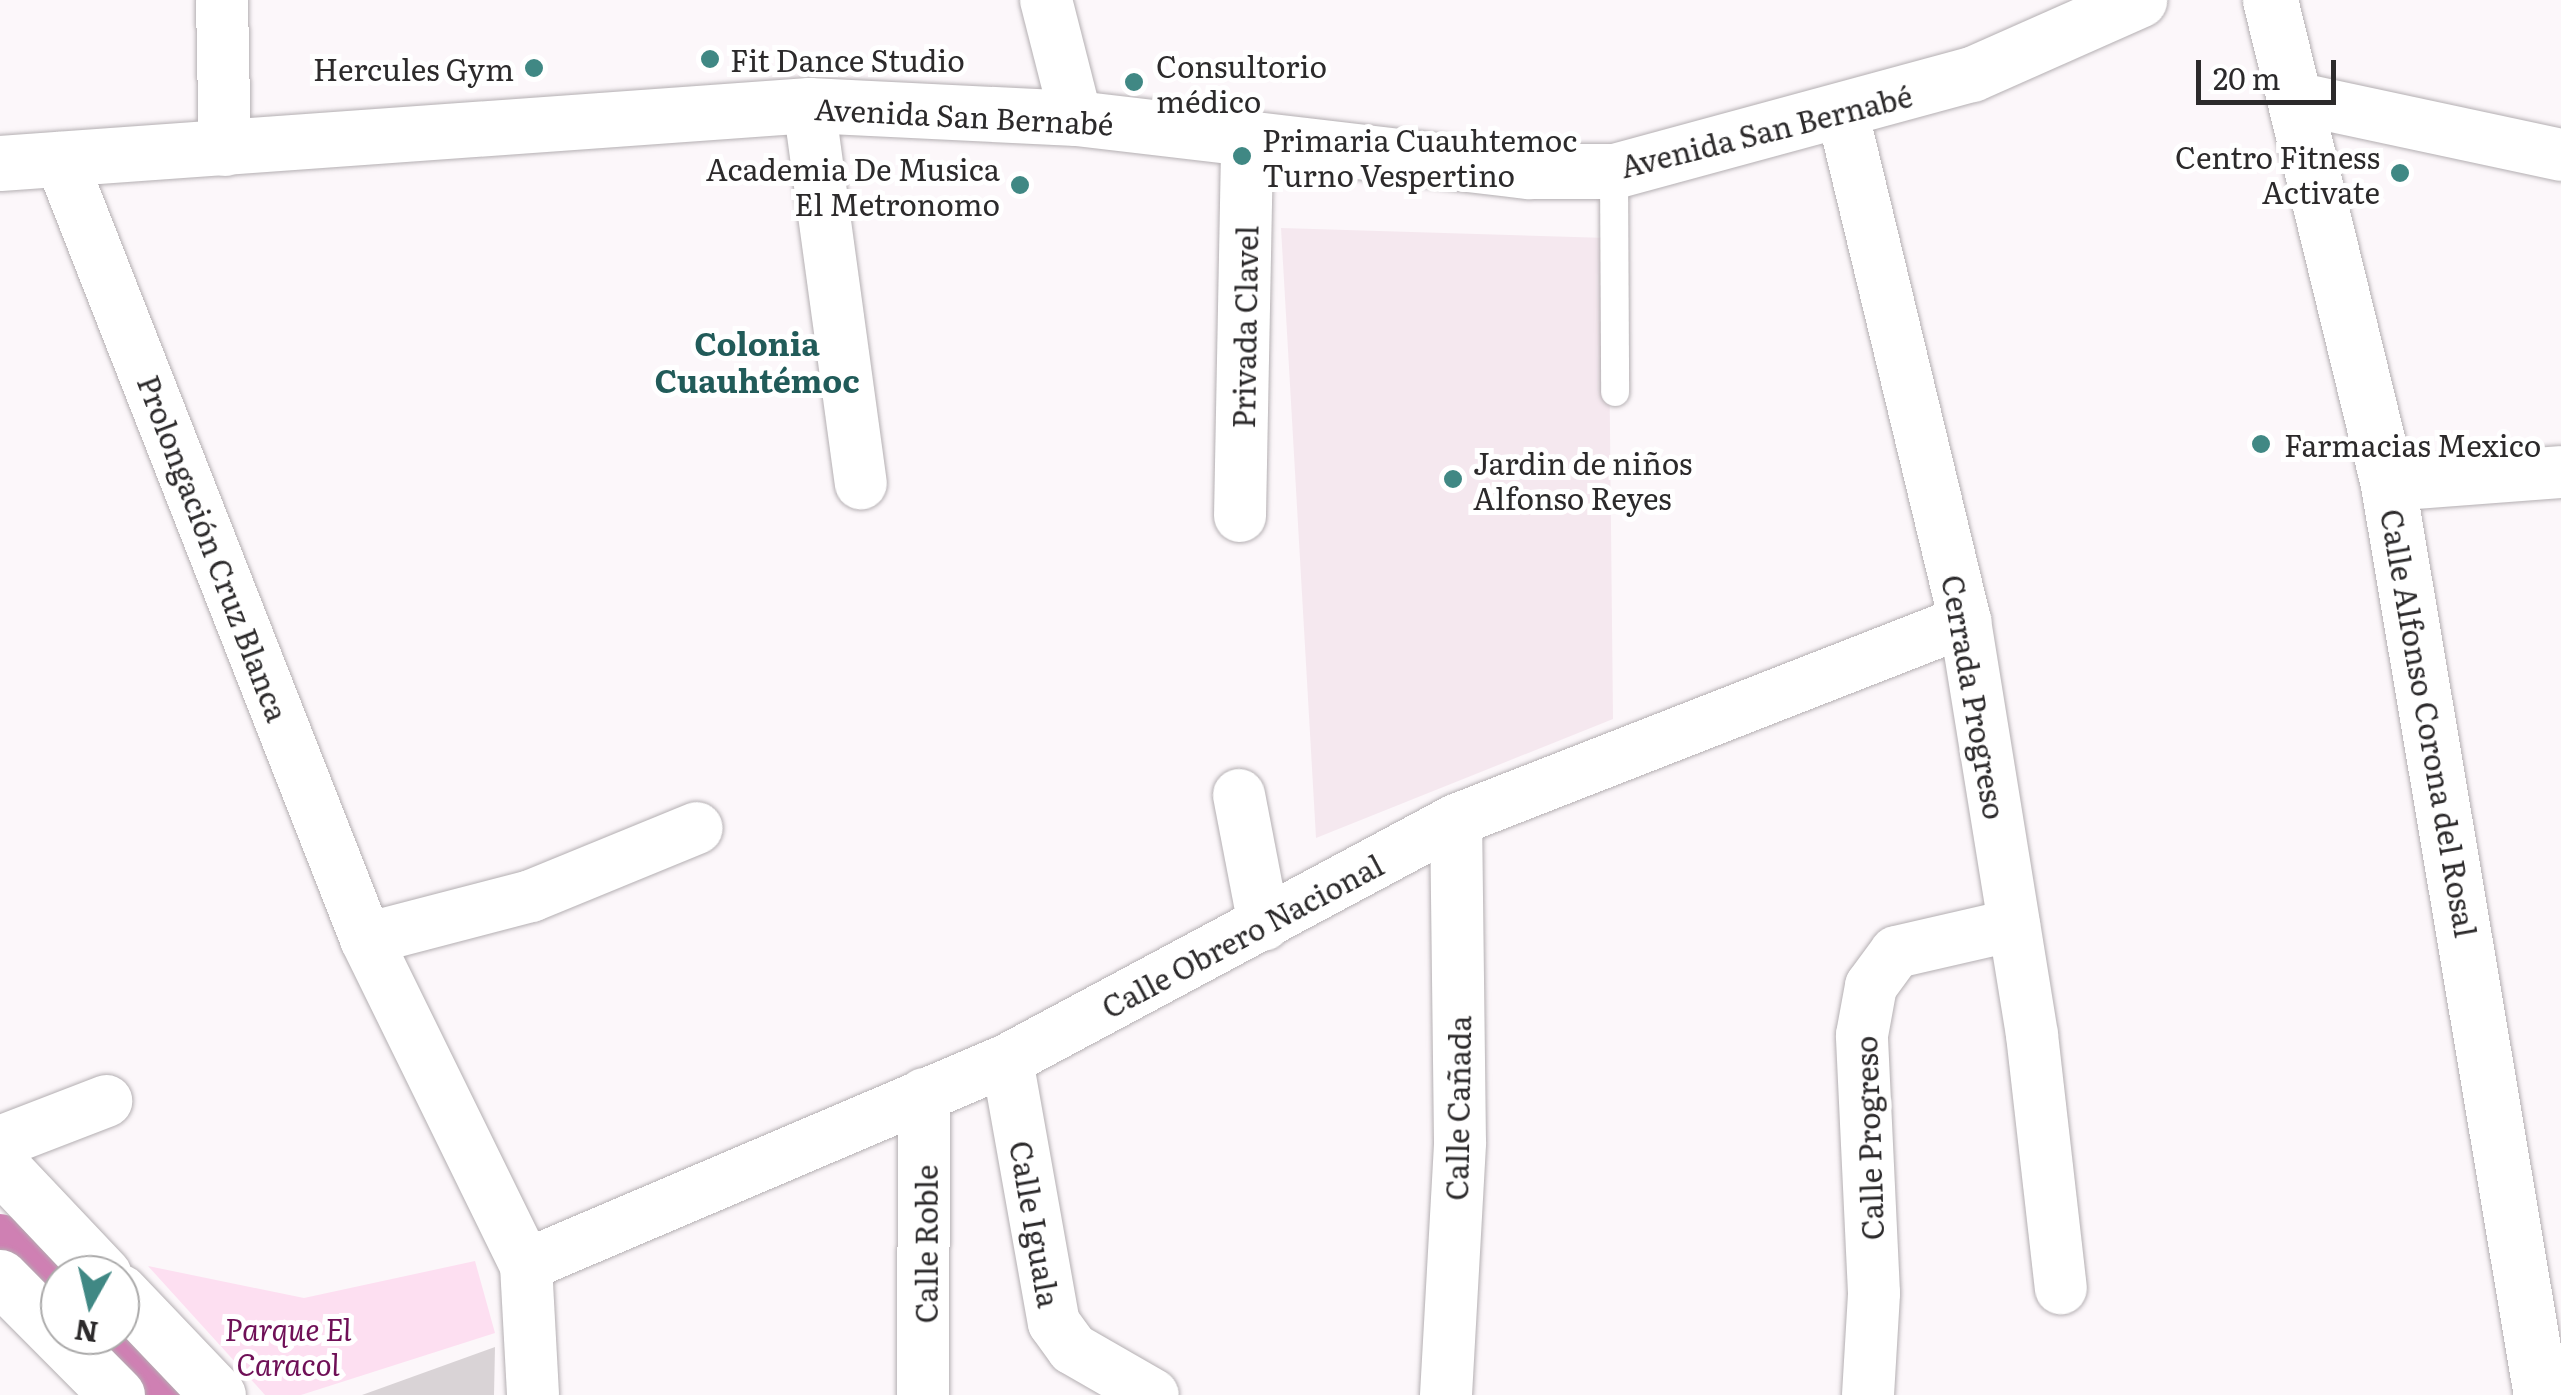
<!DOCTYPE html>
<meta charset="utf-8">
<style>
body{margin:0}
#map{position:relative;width:2561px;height:1395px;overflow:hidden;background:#fcf7fa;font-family:Literata,serif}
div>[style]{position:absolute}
.built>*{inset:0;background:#f5e8ef}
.green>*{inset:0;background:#fddff1}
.canal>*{height:48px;margin:-24px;padding:0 24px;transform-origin:24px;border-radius:24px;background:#cf80b3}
.building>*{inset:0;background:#d9d3d6}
.roads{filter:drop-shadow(0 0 2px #b4afb2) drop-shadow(0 0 2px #b4afb2)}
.service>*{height:28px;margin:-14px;padding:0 14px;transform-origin:14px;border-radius:14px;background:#fff}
.minor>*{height:52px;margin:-26px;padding:0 26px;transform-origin:26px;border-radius:26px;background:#fff}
.tertiary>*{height:55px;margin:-27.5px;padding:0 27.5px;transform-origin:27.5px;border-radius:27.5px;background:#fff}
.secondary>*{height:55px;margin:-27.5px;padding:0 27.5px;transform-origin:27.5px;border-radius:27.5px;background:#fff}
.dots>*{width:28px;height:28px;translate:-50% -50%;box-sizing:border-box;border:5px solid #fff;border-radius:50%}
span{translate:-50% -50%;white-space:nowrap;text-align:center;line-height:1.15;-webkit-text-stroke:10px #fff;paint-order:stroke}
.poi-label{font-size:30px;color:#2c2a2b}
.left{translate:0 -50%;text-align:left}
.right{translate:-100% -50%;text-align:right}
.street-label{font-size:30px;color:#2c2a2b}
.park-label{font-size:30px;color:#6f1057;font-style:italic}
.neighbourhood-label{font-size:32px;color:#215b59;font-weight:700}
.north{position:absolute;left:40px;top:1255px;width:100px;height:100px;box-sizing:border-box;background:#fff;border:2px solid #abaaaa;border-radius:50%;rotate:188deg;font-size:28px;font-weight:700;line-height:40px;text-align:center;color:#2c2a2b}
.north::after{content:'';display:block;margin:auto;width:35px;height:45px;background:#408884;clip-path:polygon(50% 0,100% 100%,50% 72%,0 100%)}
.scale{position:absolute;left:2196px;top:60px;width:140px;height:45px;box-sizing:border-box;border:5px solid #2c2a2b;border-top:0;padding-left:12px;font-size:30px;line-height:35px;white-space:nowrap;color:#2c2a2b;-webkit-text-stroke:8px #fff;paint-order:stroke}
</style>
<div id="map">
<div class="built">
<div style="clip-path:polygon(1281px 228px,1608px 238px,1613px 719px,1316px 838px)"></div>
</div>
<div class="green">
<div style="clip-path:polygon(475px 1261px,495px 1333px,301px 1395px,265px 1395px,148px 1266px,304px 1298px)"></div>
</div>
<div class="canal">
<div style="left:0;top:1238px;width:83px;rotate:43.5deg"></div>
<div style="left:102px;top:1335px;width:87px;rotate:43.6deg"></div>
</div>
<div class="building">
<div style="clip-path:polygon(495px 1347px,494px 1395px,362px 1395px)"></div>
</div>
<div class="roads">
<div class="service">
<div style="left:1614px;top:171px;width:221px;rotate:89.7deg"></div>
</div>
<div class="minor">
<div style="left:222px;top:0;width:150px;rotate:88.9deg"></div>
<div style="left:1046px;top:0;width:122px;rotate:75.7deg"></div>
<div style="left:2300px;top:99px;width:267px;rotate:12.1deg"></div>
<div style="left:809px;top:105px;width:382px;rotate:82.2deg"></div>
<div style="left:1843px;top:115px;width:520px;rotate:76.44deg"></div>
<div style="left:1965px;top:621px;width:419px;rotate:80.8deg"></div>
<div style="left:2032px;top:1035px;width:255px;rotate:83.5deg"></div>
<div style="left:60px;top:158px;width:839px;rotate:68.6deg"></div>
<div style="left:366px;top:939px;width:363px;rotate:63.9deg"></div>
<div style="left:526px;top:1265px;width:130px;rotate:86.9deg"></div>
<div style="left:2388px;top:485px;width:173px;rotate:-4.3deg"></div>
<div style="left:1240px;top:516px;width:377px;rotate:-88.9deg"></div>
<div style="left:1239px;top:795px;width:132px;rotate:79.1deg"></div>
<div style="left:366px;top:939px;width:171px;rotate:-14.6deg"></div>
<div style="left:531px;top:896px;width:179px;rotate:-22.3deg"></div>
<div style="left:1007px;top:1060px;width:267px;rotate:79.9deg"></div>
<div style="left:1054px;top:1323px;width:32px;rotate:54deg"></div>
<div style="left:1073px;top:1349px;width:92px;rotate:29.9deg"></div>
<div style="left:0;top:1142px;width:114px;rotate:-21.1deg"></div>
<div style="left:526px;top:1265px;width:523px;rotate:-23.08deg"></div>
<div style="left:1007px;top:1060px;width:509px;rotate:-28.13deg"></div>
<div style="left:1456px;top:820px;width:547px;rotate:-21.35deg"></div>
<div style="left:923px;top:1395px;width:301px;rotate:-89.8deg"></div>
<div style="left:1446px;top:1395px;width:253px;rotate:-86.8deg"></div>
<div style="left:1460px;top:1142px;width:322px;rotate:-90.7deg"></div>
<div style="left:1868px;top:1395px;width:102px;rotate:-86.6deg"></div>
<div style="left:1874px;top:1293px;width:258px;rotate:-92.7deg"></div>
<div style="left:1862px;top:1035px;width:50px;rotate:-79.6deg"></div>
<div style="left:1871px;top:986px;width:42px;rotate:-53.7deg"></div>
<div style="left:1896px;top:952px;width:121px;rotate:-12.9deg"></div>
</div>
<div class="tertiary">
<div style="left:2270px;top:0;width:499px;rotate:76.3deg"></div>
<div style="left:2388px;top:485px;width:923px;rotate:80.46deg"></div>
<div style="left:0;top:1165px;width:151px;rotate:46.6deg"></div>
<div style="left:0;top:1277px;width:166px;rotate:45.2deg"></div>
<div style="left:120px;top:1292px;width:142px;rotate:46.4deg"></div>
</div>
<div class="secondary">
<div style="left:0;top:163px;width:811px;rotate:-4.1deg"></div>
<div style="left:809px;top:105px;width:267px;rotate:2.8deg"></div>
<div style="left:1076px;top:118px;width:457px;rotate:6.7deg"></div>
<div style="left:1530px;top:171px;width:84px"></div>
<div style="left:1614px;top:171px;width:371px;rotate:-15.2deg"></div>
<div style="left:1972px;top:74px;width:183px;rotate:-23.9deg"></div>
</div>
</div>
<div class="dots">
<div style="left:710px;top:59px;background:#408884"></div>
<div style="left:534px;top:68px;background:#408884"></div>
<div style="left:1134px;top:82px;background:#408884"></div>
<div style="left:1242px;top:156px;background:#408884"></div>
<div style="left:2400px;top:173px;background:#408884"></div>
<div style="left:1020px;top:185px;background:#408884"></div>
<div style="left:2261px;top:444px;background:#408884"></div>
<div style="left:1453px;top:479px;background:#408884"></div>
</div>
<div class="poi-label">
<span class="left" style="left:730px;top:59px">Fit Dance Studio</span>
<span class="left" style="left:1156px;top:82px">Consultorio<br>médico</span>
<span class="right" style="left:514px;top:68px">Hercules Gym</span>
<span class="left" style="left:1262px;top:156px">Primaria Cuauhtemoc<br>Turno Vespertino</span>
<span class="right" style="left:2380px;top:173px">Centro Fitness<br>Activate</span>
<span class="right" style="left:1000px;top:185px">Academia De Musica<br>El Metronomo</span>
<span class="left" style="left:2284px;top:444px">Farmacias Mexico</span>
<span class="left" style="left:1473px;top:479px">Jardin de niños<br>Alfonso Reyes</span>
</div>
<div class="street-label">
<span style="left:964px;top:115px;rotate:3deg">Avenida San Bernabé</span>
<span style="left:1766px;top:130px;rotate:-14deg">Avenida San Bernabé</span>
<span style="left:1244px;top:327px;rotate:-89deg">Privada Clavel</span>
<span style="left:214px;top:548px;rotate:69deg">Prolongación Cruz Blanca</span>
<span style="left:1975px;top:697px;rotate:80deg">Cerrada Progreso</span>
<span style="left:2430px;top:723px;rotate:80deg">Calle Alfonso Corona del Rosal</span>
<span style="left:1242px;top:935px;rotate:-28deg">Calle Obrero Nacional</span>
<span style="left:1457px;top:1108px;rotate:-89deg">Calle Cañada</span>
<span style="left:1868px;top:1138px;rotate:-92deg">Calle Progreso</span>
<span style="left:1036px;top:1224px;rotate:80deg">Calle Iguala</span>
<span style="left:925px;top:1244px;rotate:-90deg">Calle Roble</span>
</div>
<div class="park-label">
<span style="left:288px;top:1345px">Parque El<br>Caracol</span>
</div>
<div class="neighbourhood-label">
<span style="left:757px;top:361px">Colonia<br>Cuauhtémoc</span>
</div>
<div class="north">N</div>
<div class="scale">20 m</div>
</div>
